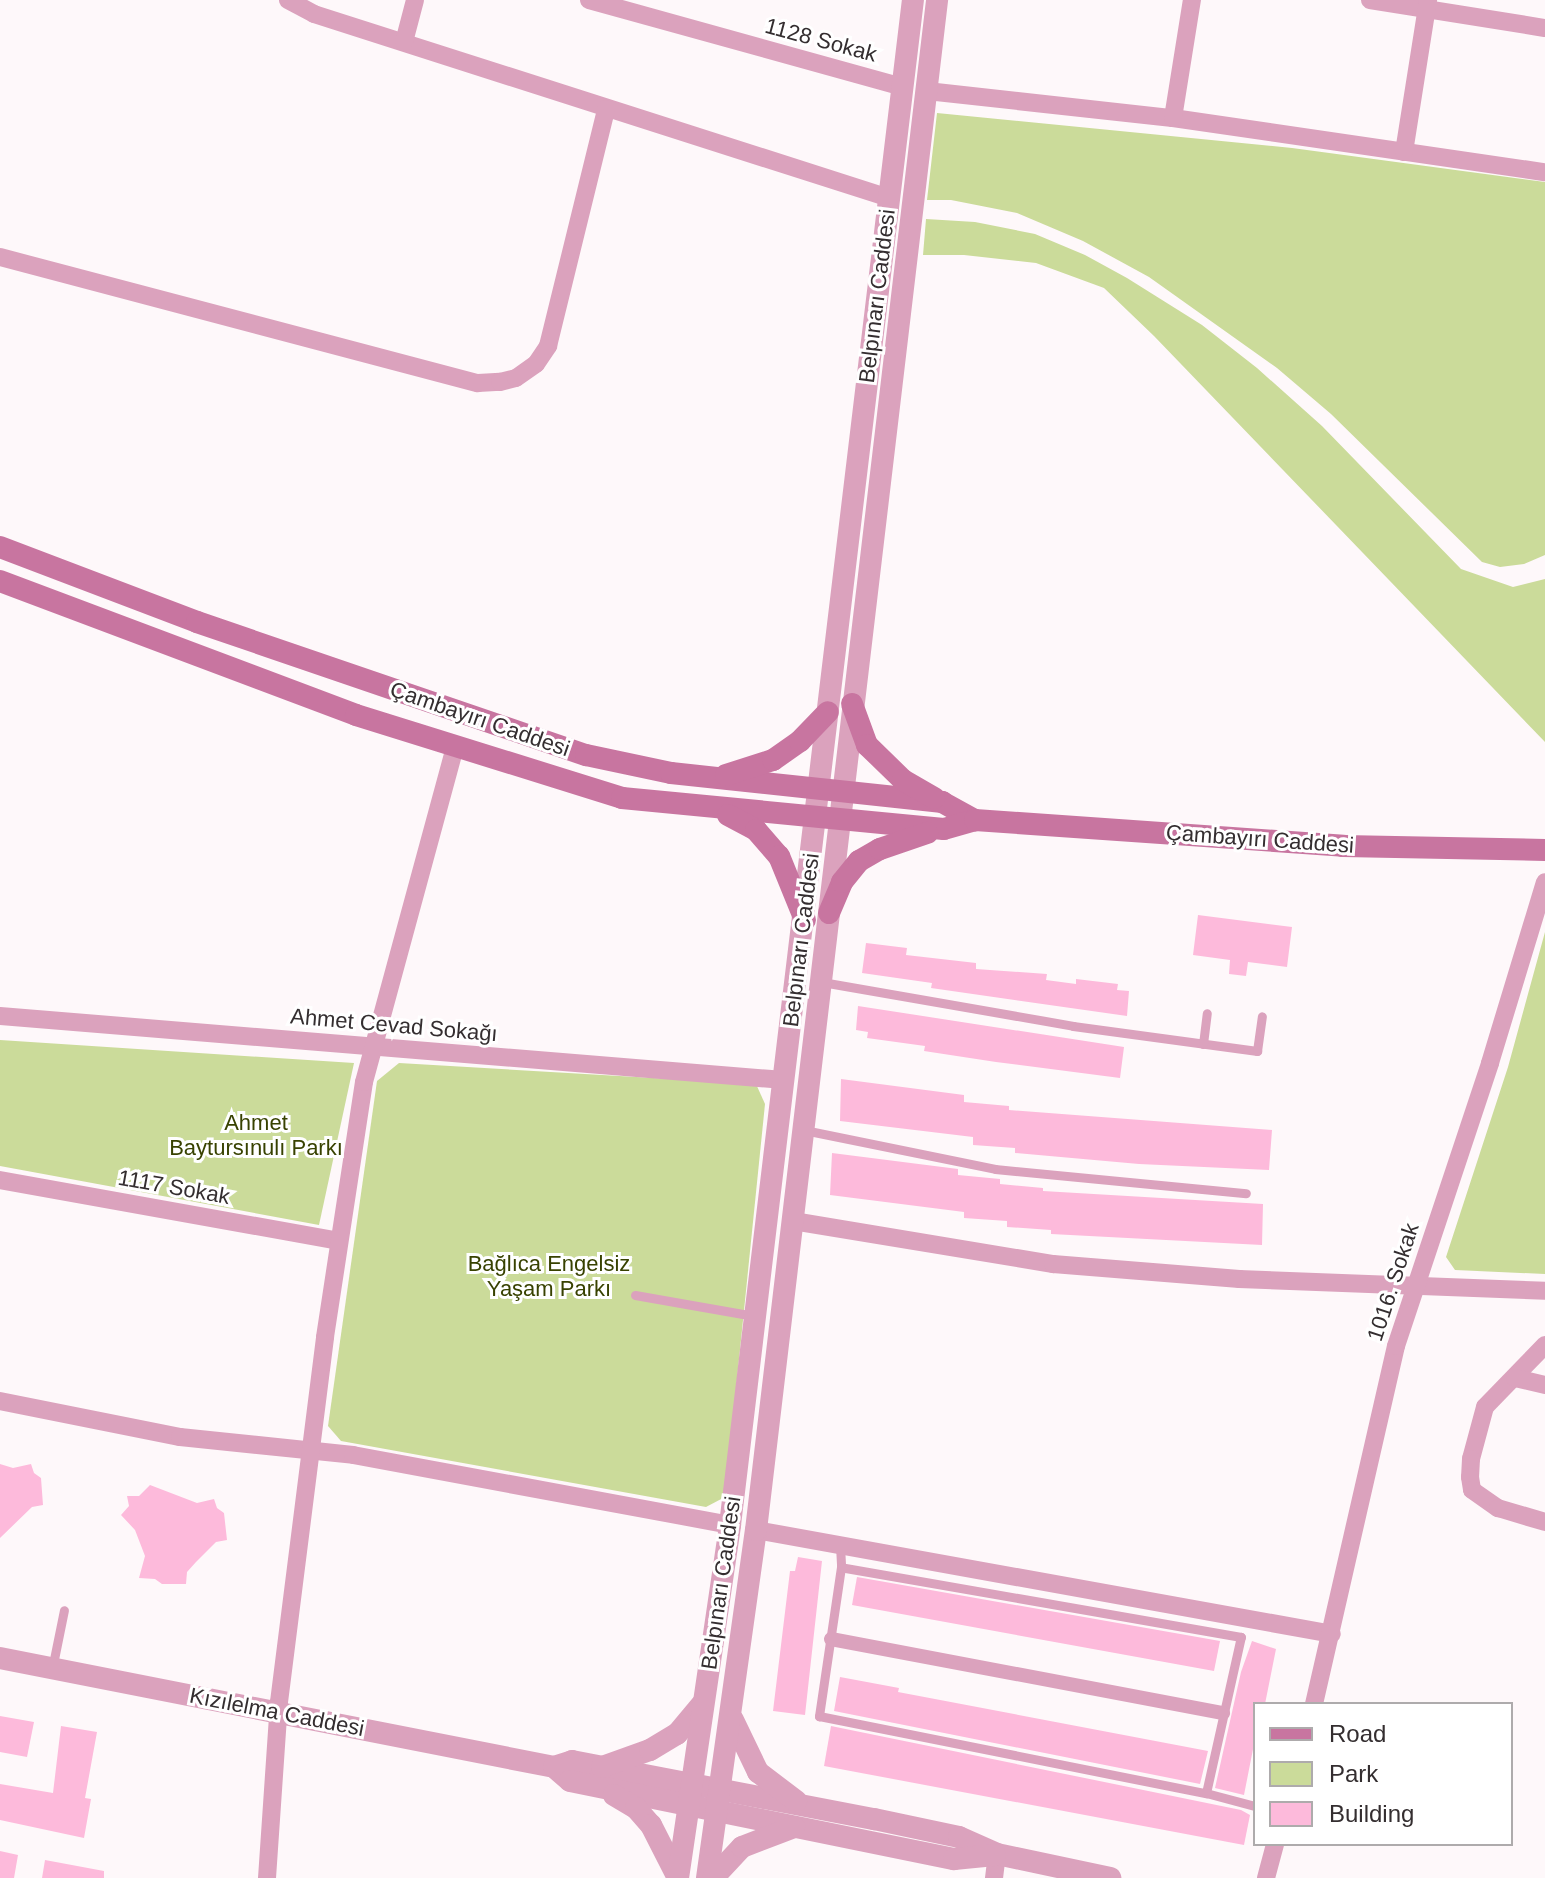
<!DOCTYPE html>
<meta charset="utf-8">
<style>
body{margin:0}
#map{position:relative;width:1545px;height:1878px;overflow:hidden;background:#fef8fa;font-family:Arial,sans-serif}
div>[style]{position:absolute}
.green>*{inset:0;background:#cbdb9a}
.building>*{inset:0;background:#fdbadb}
.service>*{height:9px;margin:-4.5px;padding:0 4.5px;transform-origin:4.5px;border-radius:4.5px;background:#dba2bd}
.pedestrian>*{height:14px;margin:-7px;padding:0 7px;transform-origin:7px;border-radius:7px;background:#dba2bd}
.minor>*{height:18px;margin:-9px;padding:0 9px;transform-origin:9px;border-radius:9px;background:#dba2bd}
.tertiary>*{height:22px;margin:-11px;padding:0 11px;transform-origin:11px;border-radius:11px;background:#dba2bd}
.secondary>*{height:22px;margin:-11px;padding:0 11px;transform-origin:11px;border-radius:11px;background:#c875a0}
span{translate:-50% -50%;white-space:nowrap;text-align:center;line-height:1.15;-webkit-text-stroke:6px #fff;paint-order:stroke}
.street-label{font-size:22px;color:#342e30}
.park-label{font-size:22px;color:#384201}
.legend{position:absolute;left:1253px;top:1702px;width:260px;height:144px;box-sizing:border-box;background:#fff;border:2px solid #aeabac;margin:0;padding:10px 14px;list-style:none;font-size:24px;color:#342e30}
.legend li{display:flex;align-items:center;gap:16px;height:40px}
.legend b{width:40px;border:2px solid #aeabac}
</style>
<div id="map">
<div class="green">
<div style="clip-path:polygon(937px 113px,1292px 148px,1545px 182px,1545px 555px,1524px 564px,1500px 567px,1482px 562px,1331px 414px,1277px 368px,1149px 277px,1083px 241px,1017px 213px,951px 200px,927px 200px)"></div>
<div style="clip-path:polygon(926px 219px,975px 222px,1035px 234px,1085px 255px,1127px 278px,1202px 325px,1257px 368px,1322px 426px,1461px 569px,1513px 587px,1545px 579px,1545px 742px,1154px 336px,1104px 288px,1036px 263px,964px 255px,923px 255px)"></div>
<div style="clip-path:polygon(1545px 932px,1545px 1274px,1455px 1270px,1446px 1257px,1508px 1067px)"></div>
<div style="clip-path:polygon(0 1040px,354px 1063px,319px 1225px,0 1166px)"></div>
<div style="clip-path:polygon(399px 1063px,756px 1084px,765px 1104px,725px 1497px,706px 1507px,341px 1441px,328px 1426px,377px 1081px)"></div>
</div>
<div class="building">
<div style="clip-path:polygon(1198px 915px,1292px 927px,1287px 967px,1248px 962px,1246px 976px,1229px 974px,1230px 960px,1193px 955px)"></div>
<div style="clip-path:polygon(866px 943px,907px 948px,906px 955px,976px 963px,976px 969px,1047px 974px,1046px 980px,1076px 984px,1076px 979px,1118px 984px,1117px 990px,1129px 991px,1127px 1016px,931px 988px,932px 983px,862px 973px)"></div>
<div style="clip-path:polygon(858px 1006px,1124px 1047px,1120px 1078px,996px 1062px,924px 1051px,925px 1046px,867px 1038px,868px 1032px,856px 1030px)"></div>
<div style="clip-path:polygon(841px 1079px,964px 1095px,964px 1102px,1009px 1106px,1009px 1110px,1272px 1130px,1269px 1170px,1139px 1164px,1015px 1153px,1015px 1148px,973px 1145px,973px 1137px,840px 1121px)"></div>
<div style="clip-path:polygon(832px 1153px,958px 1169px,958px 1175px,1000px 1179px,1000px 1184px,1043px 1188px,1043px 1191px,1263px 1204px,1262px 1245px,1051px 1234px,1051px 1230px,1007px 1227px,1007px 1221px,964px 1218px,964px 1212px,830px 1195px)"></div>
<div style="clip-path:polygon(0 1464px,13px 1468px,31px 1464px,34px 1473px,41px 1478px,43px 1505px,32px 1507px,0 1538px)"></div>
<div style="clip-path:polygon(150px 1485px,197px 1503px,214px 1499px,217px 1508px,224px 1513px,227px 1540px,216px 1542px,196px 1562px,187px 1572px,186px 1584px,162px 1584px,155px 1579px,139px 1578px,145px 1556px,135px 1530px,121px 1515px,129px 1506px,127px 1496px,139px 1496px)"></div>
<div style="clip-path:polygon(798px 1557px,822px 1561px,805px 1715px,773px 1711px,790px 1571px,795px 1571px)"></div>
<div style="clip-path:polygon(857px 1577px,1220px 1641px,1214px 1671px,852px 1605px)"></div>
<div style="clip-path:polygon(1252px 1641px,1276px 1649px,1265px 1704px,1255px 1704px,1255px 1739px,1244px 1795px,1215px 1788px,1241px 1672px)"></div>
<div style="clip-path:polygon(840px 1677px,899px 1688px,898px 1692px,1208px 1751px,1200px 1784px,834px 1711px)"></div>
<div style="clip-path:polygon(0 1716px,34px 1722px,27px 1757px,0 1752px)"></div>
<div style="clip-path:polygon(61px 1726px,97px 1732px,85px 1798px,91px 1799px,84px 1838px,0 1820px,0 1784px,53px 1793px)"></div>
<div style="clip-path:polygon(831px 1726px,1241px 1810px,1250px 1815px,1244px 1845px,824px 1766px)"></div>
<div style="clip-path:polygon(0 1851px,18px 1855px,14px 1878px,0 1878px)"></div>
<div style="clip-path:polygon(45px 1860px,104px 1871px,104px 1878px,42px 1878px)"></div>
</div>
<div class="service">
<div style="left:822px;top:982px;width:255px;rotate:9.9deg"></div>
<div style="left:1073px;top:1026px;width:186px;rotate:7.7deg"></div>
<div style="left:1257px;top:1051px;width:35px;rotate:-82deg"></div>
<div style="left:1203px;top:1044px;width:31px;rotate:-83deg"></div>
<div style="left:804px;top:1130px;width:195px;rotate:11.5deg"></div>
<div style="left:995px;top:1169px;width:252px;rotate:5.5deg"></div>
<div style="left:635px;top:1295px;width:121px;rotate:10deg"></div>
<div style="left:840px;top:1545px;width:22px;rotate:87deg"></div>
<div style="left:841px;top:1567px;width:151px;rotate:98.4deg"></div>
<div style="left:819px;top:1716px;width:395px;rotate:11.3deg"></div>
<div style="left:1206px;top:1793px;width:160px;rotate:-77.4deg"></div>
<div style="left:1241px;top:1637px;width:406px;rotate:-170.1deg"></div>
<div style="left:52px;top:1669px;width:60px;rotate:-78.5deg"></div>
<div style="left:1206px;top:1793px;width:51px;rotate:14.9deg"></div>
</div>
<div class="pedestrian">
<div style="left:831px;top:1639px;width:399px;rotate:10.7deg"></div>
</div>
<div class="minor">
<div style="left:288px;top:0;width:30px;rotate:28deg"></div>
<div style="left:314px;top:14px;width:604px;rotate:17.74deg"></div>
<div style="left:589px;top:0;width:326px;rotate:15.5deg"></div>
<div style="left:1370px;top:0;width:177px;rotate:9.1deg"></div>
<div style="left:404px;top:42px;width:43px;rotate:-75.3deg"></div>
<div style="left:927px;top:91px;width:247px;rotate:6.3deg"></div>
<div style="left:1173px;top:118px;width:376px;rotate:8.3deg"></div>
<div style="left:1173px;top:118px;width:120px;rotate:-80.9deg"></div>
<div style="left:1404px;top:152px;width:154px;rotate:-81deg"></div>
<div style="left:0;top:257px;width:494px;rotate:14.8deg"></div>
<div style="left:478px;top:383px;width:22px;rotate:-3deg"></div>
<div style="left:500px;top:382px;width:16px;rotate:-14deg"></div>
<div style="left:516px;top:378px;width:24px;rotate:-35deg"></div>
<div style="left:536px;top:364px;width:22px;rotate:-56deg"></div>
<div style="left:548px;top:346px;width:244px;rotate:-76.2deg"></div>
<div style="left:0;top:1016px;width:787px;rotate:4.67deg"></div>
<div style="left:0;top:1180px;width:344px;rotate:10.2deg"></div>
<div style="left:793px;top:1221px;width:264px;rotate:9.4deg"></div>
<div style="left:1053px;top:1264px;width:187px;rotate:4.6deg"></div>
<div style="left:1239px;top:1279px;width:306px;rotate:2.2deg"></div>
<div style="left:1545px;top:1345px;width:86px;rotate:134.1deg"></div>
<div style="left:1485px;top:1407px;width:54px;rotate:105.1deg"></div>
<div style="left:1471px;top:1459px;width:18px;rotate:93deg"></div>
<div style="left:1470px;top:1477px;width:13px;rotate:81deg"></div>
<div style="left:1472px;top:1490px;width:32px;rotate:35deg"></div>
<div style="left:1498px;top:1508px;width:49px;rotate:16.6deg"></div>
<div style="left:1515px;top:1378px;width:31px;rotate:13deg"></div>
<div style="left:0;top:1401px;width:184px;rotate:11.3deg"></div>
<div style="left:180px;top:1437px;width:174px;rotate:5.9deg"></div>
<div style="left:353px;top:1455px;width:383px;rotate:10.5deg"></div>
<div style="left:756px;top:1530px;width:585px;rotate:10.23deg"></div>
<div style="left:1314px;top:1704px;width:367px;rotate:-77.1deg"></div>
<div style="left:1396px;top:1346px;width:298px;rotate:-71.6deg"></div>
<div style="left:1490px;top:1063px;width:189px;rotate:-73.1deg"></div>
<div style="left:267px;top:1878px;width:176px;rotate:-86.1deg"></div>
<div style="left:279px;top:1702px;width:368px;rotate:-82.8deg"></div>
<div style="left:325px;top:1337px;width:258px;rotate:-81.3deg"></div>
<div style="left:364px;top:1082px;width:346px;rotate:-74.8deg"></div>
<div style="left:994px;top:1878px;width:24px;rotate:-83deg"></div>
<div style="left:1266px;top:1878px;width:35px;rotate:-75deg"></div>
</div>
<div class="tertiary">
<div style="left:0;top:1658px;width:565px;rotate:11.13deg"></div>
<div style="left:554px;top:1767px;width:19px;rotate:-18deg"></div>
<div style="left:572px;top:1761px;width:308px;rotate:10.9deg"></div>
<div style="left:874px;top:1819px;width:87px;rotate:12deg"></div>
<div style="left:959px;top:1837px;width:42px;rotate:24.1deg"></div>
<div style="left:997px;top:1854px;width:116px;rotate:12deg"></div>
<div style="left:733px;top:1720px;width:58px;rotate:64.3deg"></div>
<div style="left:758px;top:1772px;width:48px;rotate:37.3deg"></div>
<div style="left:554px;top:1767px;width:21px;rotate:41deg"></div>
<div style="left:570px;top:1781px;width:392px;rotate:11.5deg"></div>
<div style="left:954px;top:1859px;width:41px;rotate:-5.6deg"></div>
<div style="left:602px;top:1767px;width:51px;rotate:-19.5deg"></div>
<div style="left:650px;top:1750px;width:31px;rotate:-31deg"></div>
<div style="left:677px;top:1734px;width:39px;rotate:-50deg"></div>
<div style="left:614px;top:1795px;width:26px;rotate:31deg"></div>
<div style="left:636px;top:1808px;width:23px;rotate:49deg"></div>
<div style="left:651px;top:1825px;width:57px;rotate:63deg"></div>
<div style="left:678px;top:1878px;width:357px;rotate:-81.6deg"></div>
<div style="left:730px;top:1525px;width:1536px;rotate:-83.16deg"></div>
<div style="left:707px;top:1878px;width:351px;rotate:-82deg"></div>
<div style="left:756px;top:1530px;width:1541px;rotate:-83.25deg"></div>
<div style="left:713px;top:1878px;width:42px;rotate:-46.9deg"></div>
<div style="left:742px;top:1847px;width:56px;rotate:-21deg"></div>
</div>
<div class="secondary">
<div style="left:0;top:547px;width:211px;rotate:20.8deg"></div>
<div style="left:197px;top:622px;width:411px;rotate:18.9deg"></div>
<div style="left:586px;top:755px;width:87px;rotate:12deg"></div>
<div style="left:671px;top:773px;width:273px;rotate:6.1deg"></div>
<div style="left:942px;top:802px;width:38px;rotate:29deg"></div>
<div style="left:0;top:581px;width:380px;rotate:20.6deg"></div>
<div style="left:356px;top:715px;width:279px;rotate:17.3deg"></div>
<div style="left:622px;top:798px;width:323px;rotate:5.5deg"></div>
<div style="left:944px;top:829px;width:32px;rotate:-16deg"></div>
<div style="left:975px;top:820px;width:369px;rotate:4deg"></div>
<div style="left:1343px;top:846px;width:202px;rotate:1.1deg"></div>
<div style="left:852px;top:704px;width:44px;rotate:69.9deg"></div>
<div style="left:867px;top:745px;width:50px;rotate:44.2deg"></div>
<div style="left:903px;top:780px;width:36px;rotate:30deg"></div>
<div style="left:726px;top:775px;width:49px;rotate:-17.7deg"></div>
<div style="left:773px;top:760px;width:33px;rotate:-35deg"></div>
<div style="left:800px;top:741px;width:40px;rotate:-46deg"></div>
<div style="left:728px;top:815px;width:32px;rotate:28deg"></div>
<div style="left:756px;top:830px;width:35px;rotate:49deg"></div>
<div style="left:779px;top:856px;width:69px;rotate:67.9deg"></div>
<div style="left:829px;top:913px;width:34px;rotate:-67deg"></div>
<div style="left:842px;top:882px;width:27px;rotate:-51deg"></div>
<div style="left:859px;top:861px;width:24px;rotate:-30deg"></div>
<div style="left:880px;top:849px;width:50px;rotate:-18.8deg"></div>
</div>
<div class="street-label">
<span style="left:821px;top:40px;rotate:15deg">1128 Sokak</span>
<span style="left:877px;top:296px;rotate:-83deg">Belpınarı Caddesi</span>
<span style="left:480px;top:719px;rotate:19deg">Çambayırı Caddesi</span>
<span style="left:1260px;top:839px;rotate:4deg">Çambayırı Caddesi</span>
<span style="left:801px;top:940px;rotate:-83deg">Belpınarı Caddesi</span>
<span style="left:394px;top:1025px;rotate:5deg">Ahmet Cevad Sokağı</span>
<span style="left:174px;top:1187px;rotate:10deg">1117 Sokak</span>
<span style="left:1393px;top:1282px;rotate:-72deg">1016. Sokak</span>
<span style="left:721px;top:1583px;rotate:-82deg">Belpınarı Caddesi</span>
<span style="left:277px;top:1712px;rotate:11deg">Kızılelma Caddesi</span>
</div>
<div class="park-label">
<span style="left:256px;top:1135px">Ahmet<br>Baytursınulı Parkı</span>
<span style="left:549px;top:1276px">Bağlıca Engelsiz<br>Yaşam Parkı</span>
</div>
<ul class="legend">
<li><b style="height:10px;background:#c875a0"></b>Road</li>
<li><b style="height:22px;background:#cbdb9a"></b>Park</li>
<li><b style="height:22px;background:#fdbadb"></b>Building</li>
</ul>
</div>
